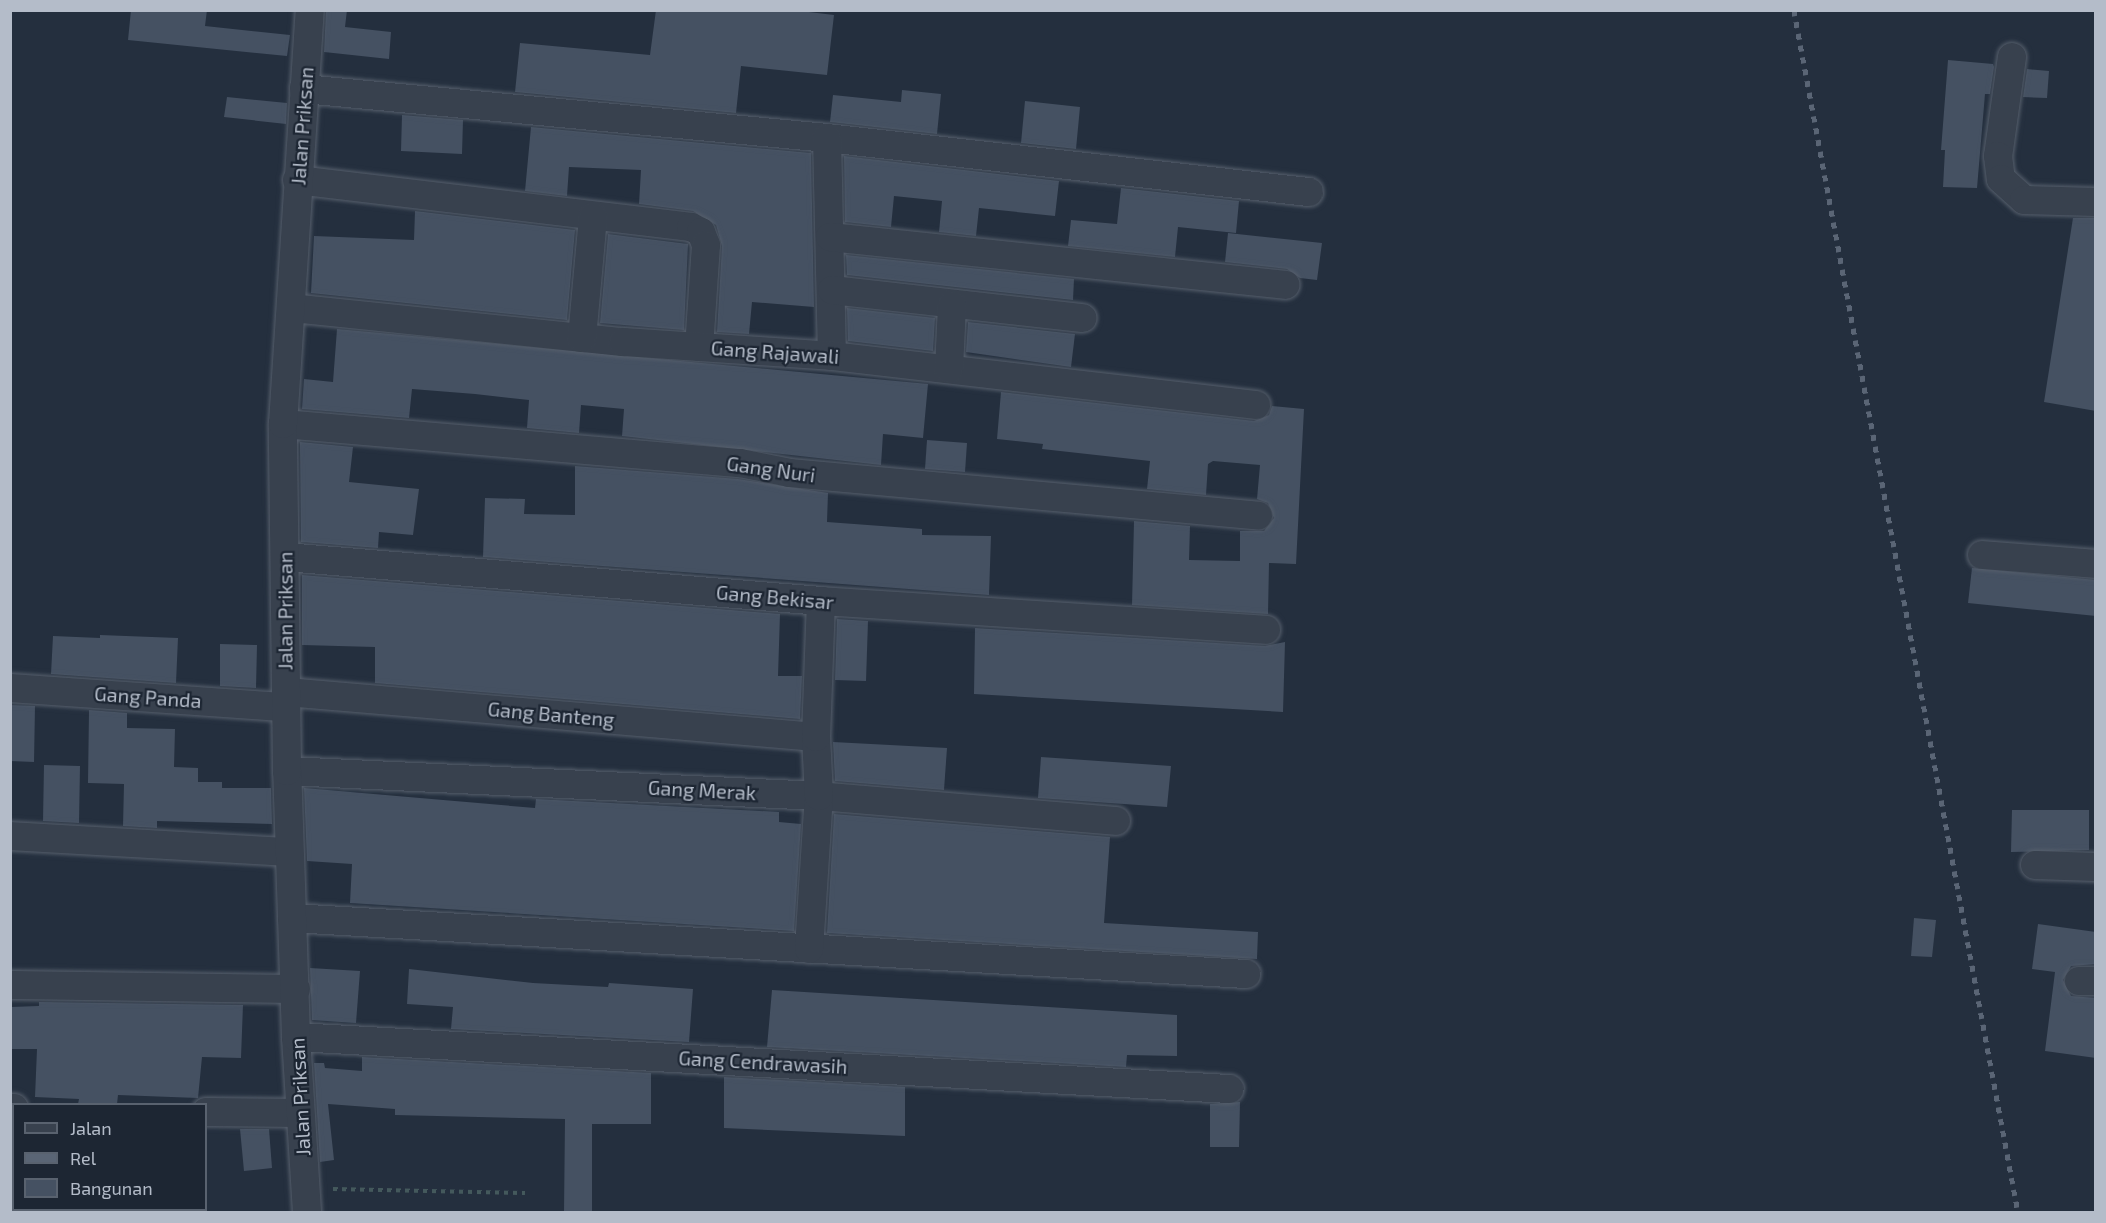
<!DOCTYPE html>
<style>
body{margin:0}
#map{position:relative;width:2106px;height:1223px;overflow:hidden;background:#242f3e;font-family:"Exo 2",sans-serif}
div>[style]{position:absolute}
.building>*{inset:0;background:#455162}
.path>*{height:4px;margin-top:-2px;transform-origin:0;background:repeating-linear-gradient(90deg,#44595c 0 4.5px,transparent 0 9px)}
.roads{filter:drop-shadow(0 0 2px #565f6c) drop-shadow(0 0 2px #565f6c)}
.minor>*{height:28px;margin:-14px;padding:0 14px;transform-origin:14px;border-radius:14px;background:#38414e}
.rail>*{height:4.5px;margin-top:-2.25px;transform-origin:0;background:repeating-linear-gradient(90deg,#5a6575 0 6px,transparent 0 12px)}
span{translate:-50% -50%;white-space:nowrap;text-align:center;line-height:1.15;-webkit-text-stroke:4.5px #1d2633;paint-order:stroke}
.street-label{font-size:20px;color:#b4bcc9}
.frame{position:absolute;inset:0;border:12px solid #b4bcc9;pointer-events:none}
.legend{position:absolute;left:12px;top:1103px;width:195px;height:108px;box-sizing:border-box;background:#1d2633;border:2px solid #59626f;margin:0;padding:8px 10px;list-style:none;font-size:18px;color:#b4bcc9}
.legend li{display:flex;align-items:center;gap:12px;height:30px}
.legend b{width:30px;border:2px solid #59626f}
</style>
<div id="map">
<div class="building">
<div style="clip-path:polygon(131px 10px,207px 10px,205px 26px,290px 35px,287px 56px,128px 40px)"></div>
<div style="clip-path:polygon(326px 10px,347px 10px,345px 27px,391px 32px,389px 59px,324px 52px)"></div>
<div style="clip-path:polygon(656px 10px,792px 10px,834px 15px,827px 75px,741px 66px,736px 113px,515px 92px,520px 43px,650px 55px)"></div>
<div style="clip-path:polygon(1948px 60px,1993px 64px,1994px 67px,1990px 94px,1985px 94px,1977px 188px,1943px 187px,1945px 150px,1941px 150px)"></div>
<div style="clip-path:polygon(2027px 69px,2049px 71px,2047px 98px,2023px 97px)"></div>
<div style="clip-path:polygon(902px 90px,941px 94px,937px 134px,830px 122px,833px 95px,901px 102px)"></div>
<div style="clip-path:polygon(227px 97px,287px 103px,286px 124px,224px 117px)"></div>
<div style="clip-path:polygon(1025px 101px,1080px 107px,1076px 149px,1021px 143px)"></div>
<div style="clip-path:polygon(402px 115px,463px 120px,462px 154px,401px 151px)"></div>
<div style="clip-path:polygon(531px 127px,811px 153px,814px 307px,752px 302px,749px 334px,717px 332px,722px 246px,716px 225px,693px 211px,639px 204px,641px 170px,569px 167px,567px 196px,525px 191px)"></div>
<div style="clip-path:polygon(844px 156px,1059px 181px,1055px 216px,979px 208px,976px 236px,939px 232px,942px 201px,894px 196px,891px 227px,845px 222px)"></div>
<div style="clip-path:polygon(1121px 188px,1239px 201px,1236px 233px,1178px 227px,1175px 257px,1068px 246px,1071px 220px,1117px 224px)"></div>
<div style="clip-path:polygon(415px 211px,575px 230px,567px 320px,311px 293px,314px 236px,414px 240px)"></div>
<div style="clip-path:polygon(2073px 218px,2096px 218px,2096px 411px,2044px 402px)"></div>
<div style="clip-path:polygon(1228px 233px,1322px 243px,1317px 280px,1300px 278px,1287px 269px,1225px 262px)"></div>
<div style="clip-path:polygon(608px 234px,688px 244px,684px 330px,600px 323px)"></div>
<div style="clip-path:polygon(846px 255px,1074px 279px,1073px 300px,847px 275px)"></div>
<div style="clip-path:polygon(847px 308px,935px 318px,933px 351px,848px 341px)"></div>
<div style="clip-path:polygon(968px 322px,1075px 334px,1071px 367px,966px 352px)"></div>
<div style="clip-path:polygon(337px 329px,928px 384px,923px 438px,883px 434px,881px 465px,622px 436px,624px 409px,581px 405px,579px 433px,527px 428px,529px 400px,475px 394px,412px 389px,409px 418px,302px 409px,304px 379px,333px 382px)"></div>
<div style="clip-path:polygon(1001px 392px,1254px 421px,1269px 415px,1272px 406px,1304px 409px,1296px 564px,1269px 563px,1268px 614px,1132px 605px,1134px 521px,1190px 526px,1189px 560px,1240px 561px,1240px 531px,1264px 531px,1274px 518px,1268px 503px,1257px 499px,1260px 465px,1213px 461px,1208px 464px,1206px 495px,1147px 489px,1150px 461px,1042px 449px,1043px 444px,997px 439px)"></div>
<div style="clip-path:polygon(927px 440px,967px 443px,965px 472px,925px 469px)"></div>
<div style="clip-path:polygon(300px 442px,353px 447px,349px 482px,419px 489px,413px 535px,379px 532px,378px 548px,301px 542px)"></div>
<div style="clip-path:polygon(575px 466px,738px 479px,828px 493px,827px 522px,922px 529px,922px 535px,991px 536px,989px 595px,483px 557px,485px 498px,525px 499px,524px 514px,575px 515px)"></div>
<div style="clip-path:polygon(1972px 568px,2096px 580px,2096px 616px,1968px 603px)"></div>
<div style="clip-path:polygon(302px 575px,780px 614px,778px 676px,802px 676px,800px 719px,375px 683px,375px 647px,302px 645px)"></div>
<div style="clip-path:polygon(837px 619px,868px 621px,866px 681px,835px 680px)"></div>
<div style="clip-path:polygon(975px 628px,1265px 646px,1285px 642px,1283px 712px,974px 694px)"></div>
<div style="clip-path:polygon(100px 635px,178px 638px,176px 683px,51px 674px,53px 636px,100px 638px)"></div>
<div style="clip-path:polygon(220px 644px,257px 645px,256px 688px,220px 686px)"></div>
<div style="clip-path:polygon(10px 705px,35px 706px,34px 762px,10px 761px)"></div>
<div style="clip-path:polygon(89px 710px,127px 713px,127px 728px,175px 729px,174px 767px,198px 768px,198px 782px,222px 782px,222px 788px,271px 788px,272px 824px,157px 821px,157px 828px,123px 826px,124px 784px,88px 783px)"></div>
<div style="clip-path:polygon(833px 742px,947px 748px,944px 790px,835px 781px)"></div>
<div style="clip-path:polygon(1041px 757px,1171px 766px,1167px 807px,1038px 798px)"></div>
<div style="clip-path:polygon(44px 765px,80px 766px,79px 823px,43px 821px)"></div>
<div style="clip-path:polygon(304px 788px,535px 808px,536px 799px,779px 812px,779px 822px,801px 824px,794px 931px,350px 903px,352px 864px,307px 861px)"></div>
<div style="clip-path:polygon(2012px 810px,2089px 810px,2089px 850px,2011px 852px)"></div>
<div style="clip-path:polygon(834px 814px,1110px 837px,1104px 923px,1258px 932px,1257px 959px,827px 933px)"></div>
<div style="clip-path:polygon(1914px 918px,1936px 920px,1932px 957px,1911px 956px)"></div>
<div style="clip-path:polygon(2038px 924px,2096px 932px,2096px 964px,2071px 966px,2063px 980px,2071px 996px,2096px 998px,2096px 1058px,2045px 1051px,2055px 972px,2032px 969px)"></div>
<div style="clip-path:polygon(310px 968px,360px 971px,356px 1023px,312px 1020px)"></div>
<div style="clip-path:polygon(409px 969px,533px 983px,608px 987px,609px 983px,693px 989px,689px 1042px,451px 1029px,453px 1007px,407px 1004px)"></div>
<div style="clip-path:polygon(772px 990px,1177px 1015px,1177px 1056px,1127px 1055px,1126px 1067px,767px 1047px)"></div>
<div style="clip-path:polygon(39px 1002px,243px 1005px,241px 1058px,202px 1057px,198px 1098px,118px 1095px,117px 1104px,78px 1104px,79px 1099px,35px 1097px,37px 1049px,10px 1049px,10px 1007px,39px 1006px)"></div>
<div style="clip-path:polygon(362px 1057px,651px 1073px,651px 1124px,592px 1124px,592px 1212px,564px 1212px,565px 1119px,395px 1115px,395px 1109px,328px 1104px,334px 1160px,320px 1162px,314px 1063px,324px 1063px,325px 1068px,362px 1071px)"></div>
<div style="clip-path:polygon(724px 1077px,905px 1087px,905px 1136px,724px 1128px)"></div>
<div style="clip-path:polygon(1240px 1102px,1239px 1147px,1210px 1147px,1210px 1104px)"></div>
<div style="clip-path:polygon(240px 1129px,269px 1129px,272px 1168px,244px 1171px)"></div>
</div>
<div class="path">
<div style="left:333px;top:1189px;width:192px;rotate:1.2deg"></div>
</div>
<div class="roads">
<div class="minor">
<div style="left:2012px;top:57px;width:100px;rotate:98deg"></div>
<div style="left:1998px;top:156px;width:23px;rotate:83deg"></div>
<div style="left:2001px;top:179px;width:31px;rotate:42deg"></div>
<div style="left:2024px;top:200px;width:72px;rotate:1.6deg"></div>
<div style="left:304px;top:89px;width:525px;rotate:5.35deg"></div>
<div style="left:827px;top:138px;width:485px;rotate:6.4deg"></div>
<div style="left:827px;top:138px;width:218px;rotate:88.7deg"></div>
<div style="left:297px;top:180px;width:397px;rotate:6.8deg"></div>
<div style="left:691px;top:227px;width:11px;rotate:27deg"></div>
<div style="left:701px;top:232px;width:14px;rotate:69deg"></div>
<div style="left:706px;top:245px;width:102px;rotate:93.9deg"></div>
<div style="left:830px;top:237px;width:458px;rotate:6deg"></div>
<div style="left:832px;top:290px;width:252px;rotate:6.4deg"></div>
<div style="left:292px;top:308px;width:333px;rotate:5.9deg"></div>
<div style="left:623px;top:342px;width:209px;rotate:3.8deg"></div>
<div style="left:832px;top:356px;width:427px;rotate:6.6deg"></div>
<div style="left:582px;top:338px;width:122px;rotate:-84.8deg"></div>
<div style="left:949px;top:369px;width:64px;rotate:-87.3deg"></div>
<div style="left:283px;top:424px;width:459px;rotate:4.9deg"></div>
<div style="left:740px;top:463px;width:51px;rotate:11.3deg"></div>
<div style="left:790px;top:473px;width:470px;rotate:5.2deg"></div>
<div style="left:1982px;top:555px;width:114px;rotate:4.5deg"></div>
<div style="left:285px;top:557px;width:538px;rotate:4.69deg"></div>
<div style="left:821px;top:601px;width:446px;rotate:3.7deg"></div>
<div style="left:10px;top:688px;width:276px;rotate:4deg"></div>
<div style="left:286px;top:692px;width:532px;rotate:4.85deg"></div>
<div style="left:287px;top:771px;width:533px;rotate:2.69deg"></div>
<div style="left:819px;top:796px;width:298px;rotate:4.8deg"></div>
<div style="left:10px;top:836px;width:279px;rotate:3.3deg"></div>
<div style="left:2035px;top:865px;width:61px;rotate:1.9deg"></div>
<div style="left:292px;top:918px;width:956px;rotate:3.36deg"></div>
<div style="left:809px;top:949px;width:153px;rotate:-86.3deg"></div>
<div style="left:819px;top:796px;width:59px;rotate:-92.9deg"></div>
<div style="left:816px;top:737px;width:136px;rotate:-87.9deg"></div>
<div style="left:2079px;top:981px;width:17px"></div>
<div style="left:10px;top:985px;width:286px;rotate:0.8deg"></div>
<div style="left:296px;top:1037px;width:935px;rotate:3.19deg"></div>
<div style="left:10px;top:1108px;width:4px"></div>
<div style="left:206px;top:1112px;width:94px;rotate:0.6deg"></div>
<div style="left:307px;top:1212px;width:175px;rotate:-93.6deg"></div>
<div style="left:296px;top:1037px;width:266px;rotate:-91.9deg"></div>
<div style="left:287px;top:771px;width:347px;rotate:-90.7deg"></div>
<div style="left:283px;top:424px;width:415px;rotate:-86.3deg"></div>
</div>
</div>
<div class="rail">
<div style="left:1794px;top:10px;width:1223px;rotate:79.44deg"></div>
</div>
<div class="street-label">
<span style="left:302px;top:126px;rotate:-86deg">Jalan Priksan</span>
<span style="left:775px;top:352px;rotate:4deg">Gang Rajawali</span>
<span style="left:771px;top:469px;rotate:8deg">Gang Nuri</span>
<span style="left:775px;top:597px;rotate:5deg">Gang Bekisar</span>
<span style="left:285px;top:611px;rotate:-90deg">Jalan Priksan</span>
<span style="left:148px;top:697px;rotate:4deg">Gang Panda</span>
<span style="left:551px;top:714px;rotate:5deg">Gang Banteng</span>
<span style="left:702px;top:790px;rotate:3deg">Gang Merak</span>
<span style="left:763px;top:1062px;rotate:3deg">Gang Cendrawasih</span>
<span style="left:300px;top:1097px;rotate:-93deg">Jalan Priksan</span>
</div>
<div class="frame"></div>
<ul class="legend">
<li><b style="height:8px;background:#38414e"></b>Jalan</li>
<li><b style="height:8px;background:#5a6575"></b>Rel</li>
<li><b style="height:16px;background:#455162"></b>Bangunan</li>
</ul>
</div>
